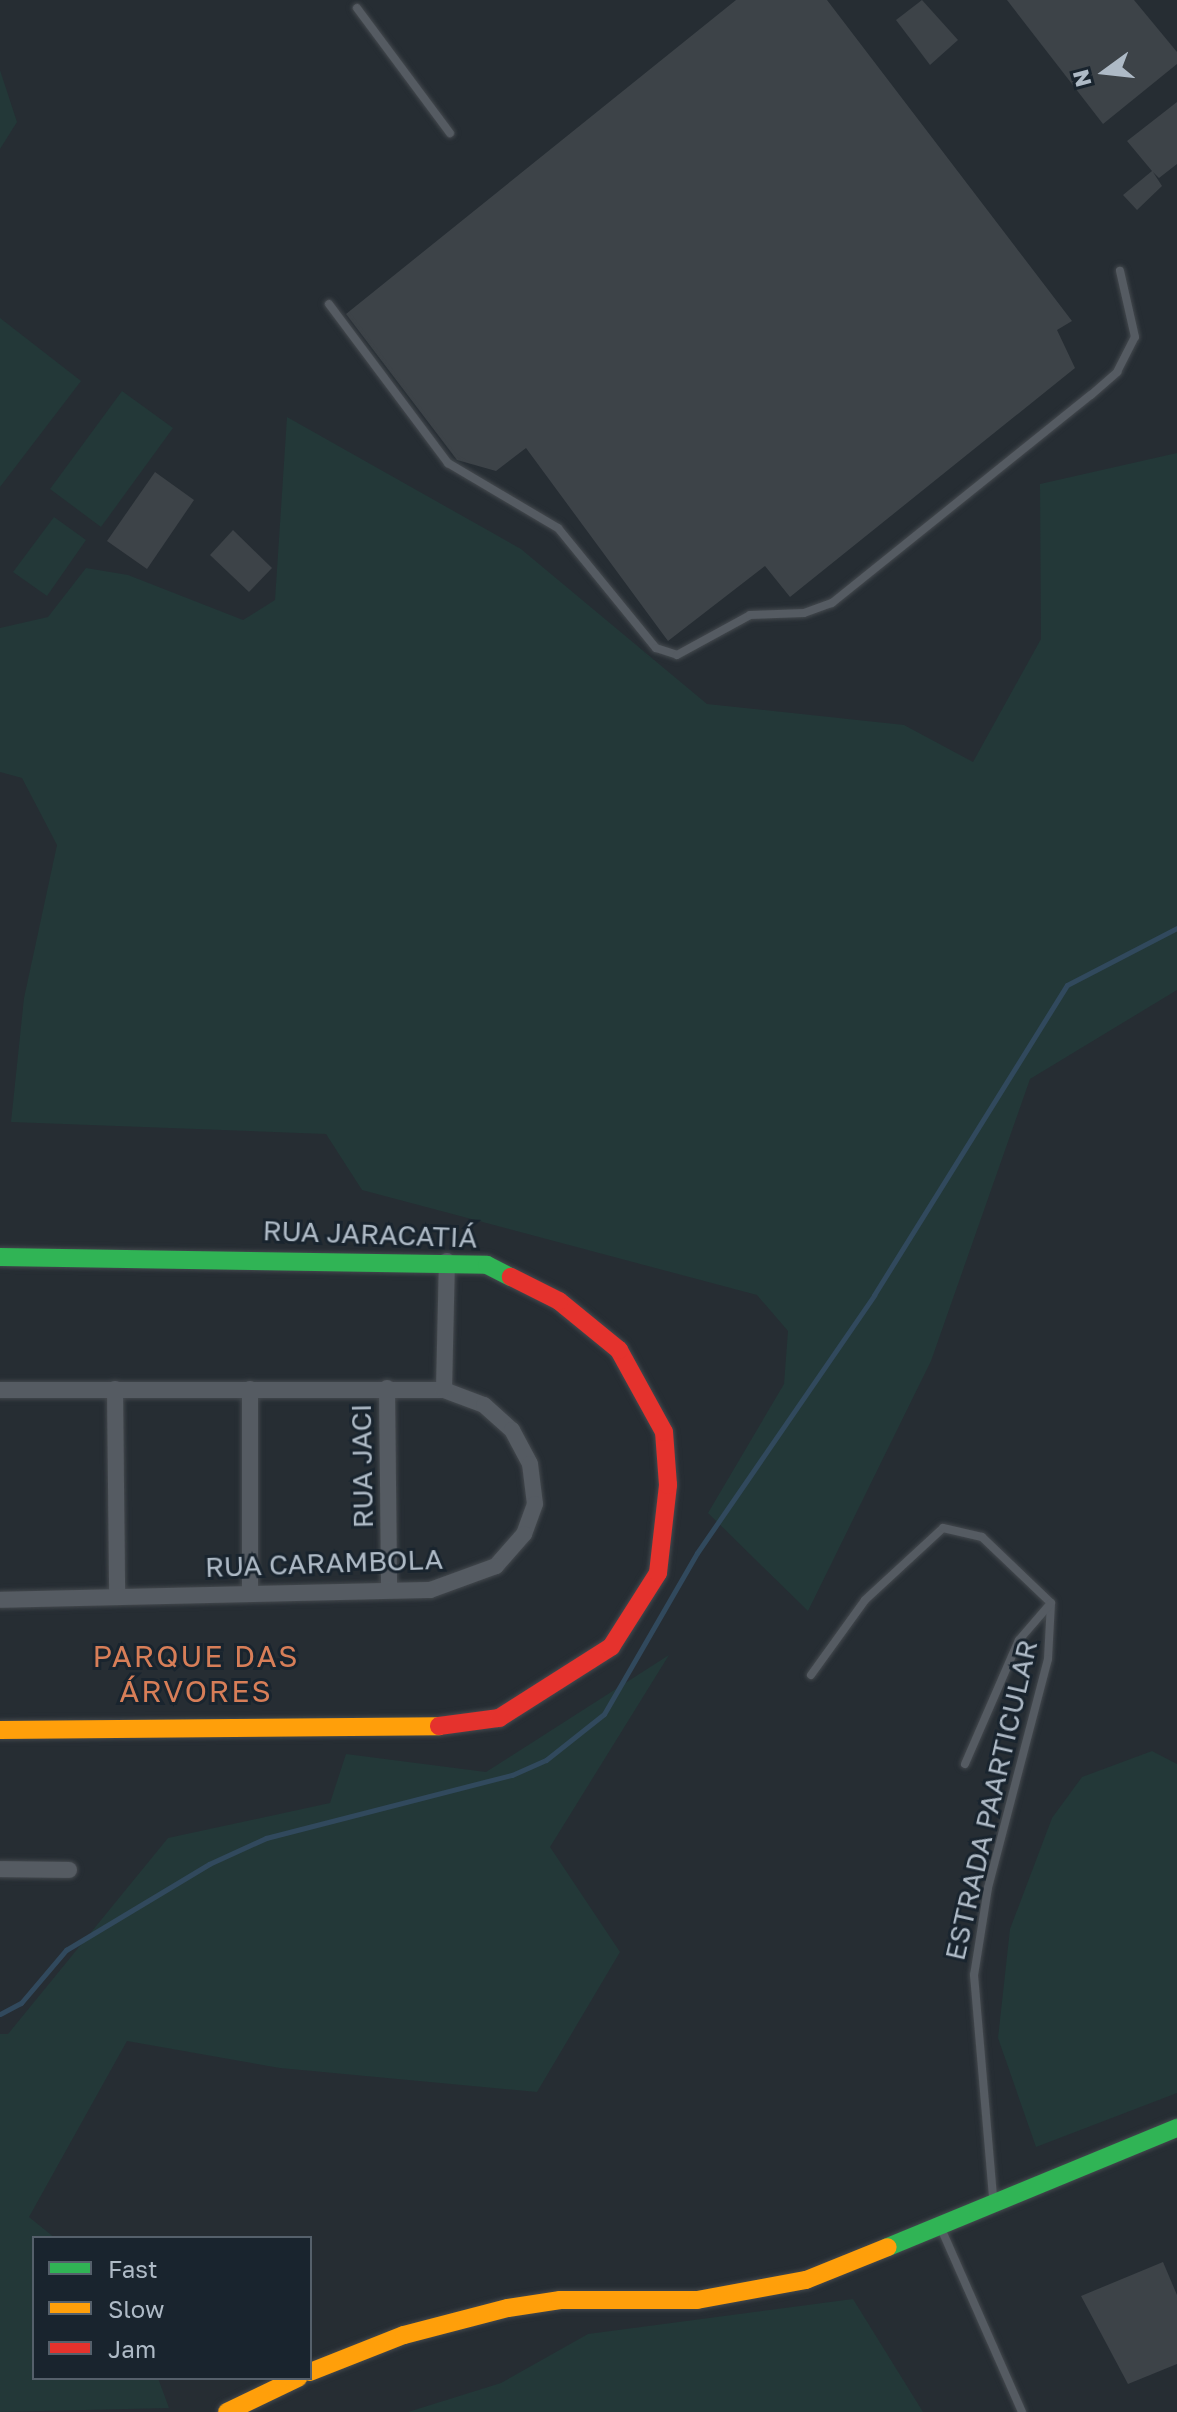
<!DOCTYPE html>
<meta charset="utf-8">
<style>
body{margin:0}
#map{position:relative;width:1177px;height:2412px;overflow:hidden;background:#262d33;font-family:"Golos Text",sans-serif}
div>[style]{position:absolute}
.green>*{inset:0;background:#233838}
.stream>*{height:5px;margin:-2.5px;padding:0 2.5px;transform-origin:2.5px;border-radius:2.5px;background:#31495d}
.building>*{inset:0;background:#3d4348}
.roads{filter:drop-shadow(0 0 2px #44494e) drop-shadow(0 0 2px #44494e)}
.lane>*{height:8px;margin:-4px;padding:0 4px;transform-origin:4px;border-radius:4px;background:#555b62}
.street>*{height:16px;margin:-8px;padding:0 8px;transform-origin:8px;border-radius:8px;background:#555b62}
.fast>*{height:18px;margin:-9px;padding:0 9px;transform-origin:9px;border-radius:9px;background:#30b455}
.slow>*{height:18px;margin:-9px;padding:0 9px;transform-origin:9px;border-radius:9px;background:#ff9f0a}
.jam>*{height:18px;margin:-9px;padding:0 9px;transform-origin:9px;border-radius:9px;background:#e5322d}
span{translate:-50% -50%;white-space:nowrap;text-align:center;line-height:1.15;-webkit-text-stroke:6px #19242e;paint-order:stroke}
.street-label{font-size:28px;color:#aebac6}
.neighbourhood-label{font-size:30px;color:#d77e58;letter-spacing:2px}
.legend{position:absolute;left:32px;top:2236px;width:280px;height:144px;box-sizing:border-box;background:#19242e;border:2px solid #55606b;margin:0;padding:10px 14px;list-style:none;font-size:24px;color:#aebac6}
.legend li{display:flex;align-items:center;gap:16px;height:40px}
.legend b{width:40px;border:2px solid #55606b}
.north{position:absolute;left:1065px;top:32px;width:80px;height:80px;-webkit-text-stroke:6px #19242e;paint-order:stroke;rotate:255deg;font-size:22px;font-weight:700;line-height:32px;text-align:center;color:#aebac6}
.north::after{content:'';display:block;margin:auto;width:28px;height:36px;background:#aebac6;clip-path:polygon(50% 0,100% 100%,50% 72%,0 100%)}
</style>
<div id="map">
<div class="green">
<div style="clip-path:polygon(0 70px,17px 122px,0 149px)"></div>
<div style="clip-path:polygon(0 318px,81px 381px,0 487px)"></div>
<div style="clip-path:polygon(122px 391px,173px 428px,101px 527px,50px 489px)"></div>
<div style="clip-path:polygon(287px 417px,521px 549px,707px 704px,904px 725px,973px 762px,1041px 639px,1040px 484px,1177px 453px,1177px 990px,1030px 1079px,931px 1361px,808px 1611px,708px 1513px,784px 1384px,788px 1331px,757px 1295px,362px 1190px,326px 1134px,11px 1122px,24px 998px,57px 845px,22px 778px,0 772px,0 628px,48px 617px,86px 568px,128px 575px,243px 620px,275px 600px)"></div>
<div style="clip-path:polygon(54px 517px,86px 540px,47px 596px,13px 572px)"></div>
<div style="clip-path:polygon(669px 1655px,550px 1847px,620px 1952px,537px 2092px,280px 2068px,127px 2041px,29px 2217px,55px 2238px,34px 2238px,34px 2378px,158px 2378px,169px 2408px,0 2412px,0 2034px,8px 2034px,168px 1838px,330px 1803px,346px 1754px,486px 1772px)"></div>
<div style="clip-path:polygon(1152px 1751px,1177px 1764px,1177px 2093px,1036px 2147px,998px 2038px,1010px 1929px,1052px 1818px,1082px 1777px)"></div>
<div style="clip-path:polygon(853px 2299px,923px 2412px,408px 2412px,501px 2383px,588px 2334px)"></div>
</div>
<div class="stream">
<div style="left:0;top:2014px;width:24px;rotate:-28deg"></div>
<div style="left:21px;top:2003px;width:70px;rotate:-49.7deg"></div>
<div style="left:66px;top:1950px;width:167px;rotate:-31deg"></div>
<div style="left:209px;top:1864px;width:63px;rotate:-24.5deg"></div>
<div style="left:266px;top:1838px;width:254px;rotate:-14.4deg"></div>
<div style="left:512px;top:1775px;width:37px;rotate:-24deg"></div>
<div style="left:546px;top:1760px;width:74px;rotate:-38.4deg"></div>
<div style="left:604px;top:1714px;width:186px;rotate:-60deg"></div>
<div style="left:697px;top:1553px;width:313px;rotate:-55.5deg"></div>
<div style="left:874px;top:1295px;width:365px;rotate:-58.1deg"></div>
<div style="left:1067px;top:985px;width:124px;rotate:-27.4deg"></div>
</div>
<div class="building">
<div style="clip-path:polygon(736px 0,827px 0,1072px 321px,1057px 330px,1075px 368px,790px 597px,765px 566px,668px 641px,526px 448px,496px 471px,457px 460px,346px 314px)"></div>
<div style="clip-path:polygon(922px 0,958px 40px,930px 65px,896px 20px)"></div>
<div style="clip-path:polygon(1007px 0,1134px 0,1177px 52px,1177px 64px,1103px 124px)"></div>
<div style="clip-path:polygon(1177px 102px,1177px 164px,1159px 178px,1153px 172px,1162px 186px,1137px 210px,1123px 195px,1152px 171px,1127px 141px)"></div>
<div style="clip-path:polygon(155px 472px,194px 500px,147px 569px,107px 541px)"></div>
<div style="clip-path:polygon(233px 530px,272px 568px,249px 592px,210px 555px)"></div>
<div style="clip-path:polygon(1163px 2262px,1177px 2295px,1177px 2364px,1128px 2384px,1081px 2296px)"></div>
</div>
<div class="roads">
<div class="lane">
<div style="left:357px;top:8px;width:156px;rotate:53.4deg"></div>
<div style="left:329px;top:304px;width:199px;rotate:53.2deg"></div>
<div style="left:448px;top:463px;width:128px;rotate:30.6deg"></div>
<div style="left:558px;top:528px;width:155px;rotate:50.8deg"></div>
<div style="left:656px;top:648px;width:22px;rotate:18deg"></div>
<div style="left:677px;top:655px;width:83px;rotate:-28.7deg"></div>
<div style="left:750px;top:615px;width:54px;rotate:-2.1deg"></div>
<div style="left:804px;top:613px;width:30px;rotate:-20deg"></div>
<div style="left:832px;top:603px;width:332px;rotate:-38.8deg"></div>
<div style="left:1091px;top:395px;width:35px;rotate:-41deg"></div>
<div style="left:1117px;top:372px;width:39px;rotate:-63deg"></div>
<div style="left:1135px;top:337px;width:68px;rotate:-102.8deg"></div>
<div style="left:811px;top:1675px;width:92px;rotate:-54.2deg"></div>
<div style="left:865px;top:1600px;width:106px;rotate:-42.7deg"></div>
<div style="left:943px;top:1528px;width:40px;rotate:13deg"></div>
<div style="left:982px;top:1537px;width:95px;rotate:43.7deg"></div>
<div style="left:1051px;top:1603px;width:56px;rotate:93.1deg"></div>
<div style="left:1048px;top:1659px;width:237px;rotate:104.7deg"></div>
<div style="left:988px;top:1888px;width:88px;rotate:99.1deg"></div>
<div style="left:974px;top:1975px;width:224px;rotate:85.1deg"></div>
<div style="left:965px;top:1764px;width:135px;rotate:-66.5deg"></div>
<div style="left:1019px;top:1640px;width:49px;rotate:-49.1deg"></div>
<div style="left:940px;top:2226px;width:203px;rotate:66.2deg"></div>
</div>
<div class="street">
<div style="left:387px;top:1388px;width:202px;rotate:89.4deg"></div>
<div style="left:115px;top:1389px;width:207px;rotate:89.4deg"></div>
<div style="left:0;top:1390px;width:444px"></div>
<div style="left:444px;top:1390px;width:43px;rotate:20.6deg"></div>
<div style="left:484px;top:1405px;width:38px;rotate:42deg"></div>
<div style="left:512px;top:1430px;width:38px;rotate:62deg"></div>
<div style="left:530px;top:1464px;width:40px;rotate:82.9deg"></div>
<div style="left:535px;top:1504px;width:32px;rotate:110deg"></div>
<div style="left:524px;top:1534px;width:43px;rotate:131.2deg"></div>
<div style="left:496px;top:1566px;width:70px;rotate:160deg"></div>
<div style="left:430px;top:1590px;width:430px;rotate:178.7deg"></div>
<div style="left:444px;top:1390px;width:129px;rotate:-88.7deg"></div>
<div style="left:250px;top:1592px;width:203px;rotate:-90deg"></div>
<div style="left:0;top:1869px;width:69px;rotate:0.8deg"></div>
</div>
<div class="fast">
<div style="left:0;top:1257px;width:487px;rotate:0.9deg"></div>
<div style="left:487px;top:1265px;width:27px;rotate:27deg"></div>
<div style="left:888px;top:2247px;width:313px;rotate:-22.4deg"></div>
</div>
<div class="slow">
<div style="left:0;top:1730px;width:439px;rotate:-0.5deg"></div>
<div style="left:310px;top:2372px;width:101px;rotate:-21.5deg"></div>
<div style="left:404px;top:2335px;width:107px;rotate:-14.6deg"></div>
<div style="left:508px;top:2308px;width:53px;rotate:-8.7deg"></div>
<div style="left:560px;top:2300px;width:137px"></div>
<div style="left:697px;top:2300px;width:111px;rotate:-10.4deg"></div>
<div style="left:806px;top:2280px;width:88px;rotate:-21.9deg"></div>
<div style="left:227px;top:2412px;width:79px;rotate:-25.6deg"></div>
</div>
<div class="jam">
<div style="left:439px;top:1726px;width:61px;rotate:-7.6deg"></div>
<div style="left:499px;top:1718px;width:133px;rotate:-32.4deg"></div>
<div style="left:611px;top:1647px;width:88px;rotate:-57.6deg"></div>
<div style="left:658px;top:1573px;width:89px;rotate:-83.5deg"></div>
<div style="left:668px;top:1485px;width:53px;rotate:-94.3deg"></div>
<div style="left:664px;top:1432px;width:94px;rotate:-118.8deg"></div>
<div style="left:619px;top:1350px;width:77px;rotate:-140.8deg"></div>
<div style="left:559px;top:1301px;width:54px;rotate:-153.4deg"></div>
</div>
</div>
<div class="street-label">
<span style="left:370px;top:1234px;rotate:2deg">RUA JARACATIÁ</span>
<span style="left:362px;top:1466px;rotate:-91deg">RUA JACI</span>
<span style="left:324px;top:1563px;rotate:-2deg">RUA CARAMBOLA</span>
<span style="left:991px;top:1800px;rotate:-77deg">ESTRADA PAARTICULAR</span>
</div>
<div class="neighbourhood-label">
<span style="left:196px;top:1673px">PARQUE DAS<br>ÁRVORES</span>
</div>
<ul class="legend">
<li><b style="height:10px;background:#30b455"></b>Fast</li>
<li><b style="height:10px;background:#ff9f0a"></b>Slow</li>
<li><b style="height:10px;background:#e5322d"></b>Jam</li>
</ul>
<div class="north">N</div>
</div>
